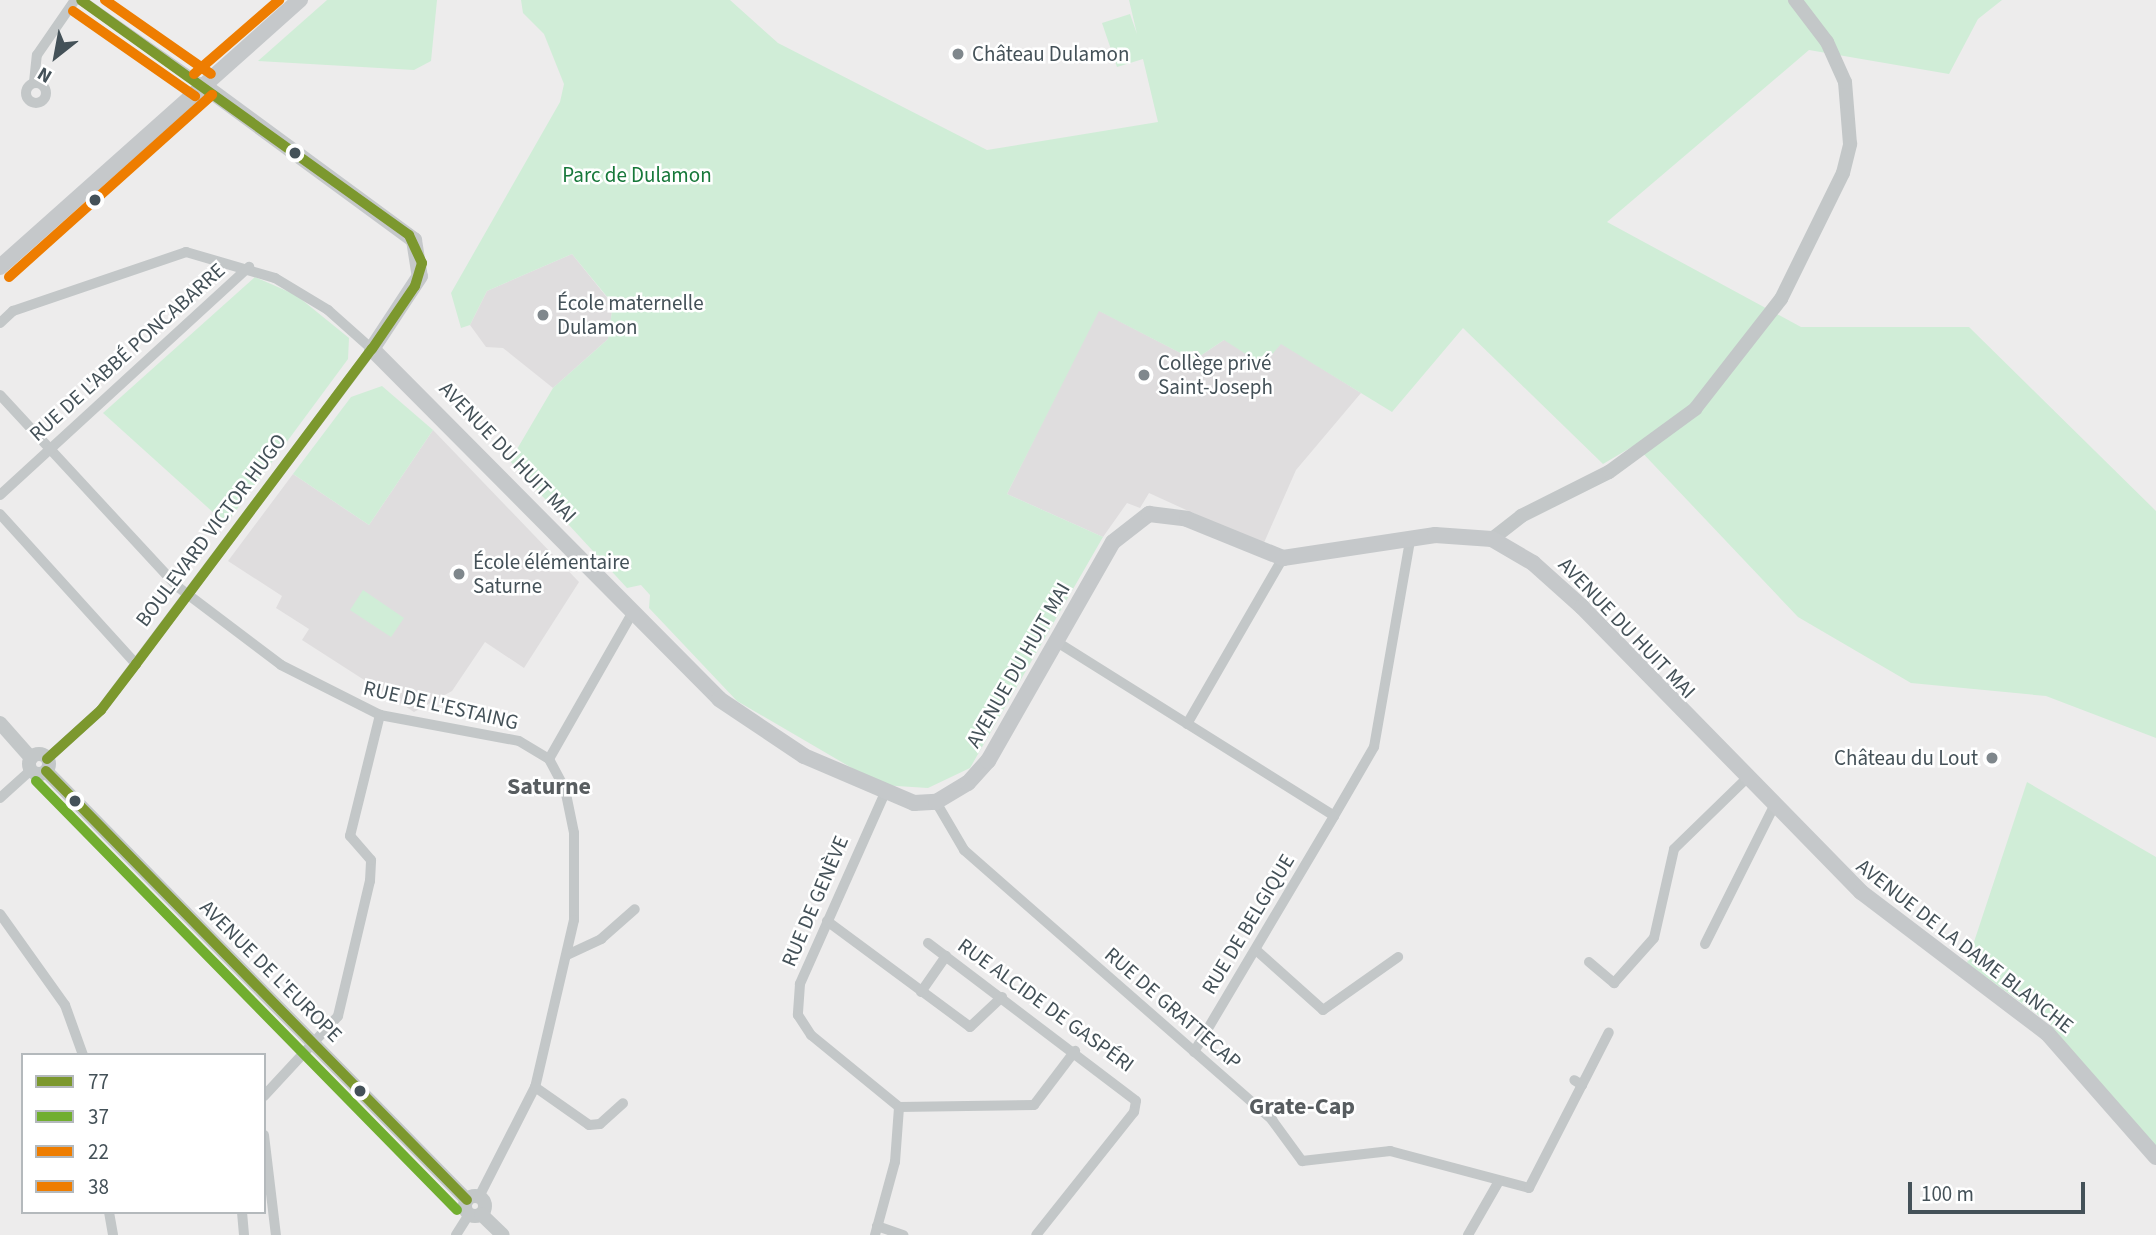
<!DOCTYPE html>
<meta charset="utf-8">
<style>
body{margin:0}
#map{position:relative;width:2156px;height:1235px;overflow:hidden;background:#edecec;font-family:"Source Sans 3",sans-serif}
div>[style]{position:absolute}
.education>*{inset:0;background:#dfddde}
.green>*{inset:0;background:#d0edd7}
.minor>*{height:10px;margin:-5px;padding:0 5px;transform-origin:5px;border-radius:5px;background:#c3c7c8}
.minor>.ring{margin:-5px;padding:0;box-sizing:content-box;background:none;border:10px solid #c3c7c8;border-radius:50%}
.tertiary>*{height:14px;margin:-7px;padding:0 7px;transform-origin:7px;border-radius:7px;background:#c3c7c8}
.tertiary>.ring{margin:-7px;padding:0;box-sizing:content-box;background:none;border:14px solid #c3c7c8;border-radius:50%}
.secondary>*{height:16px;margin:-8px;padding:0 8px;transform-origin:8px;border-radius:8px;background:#c5c8ca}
.bus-1>*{height:10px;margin:-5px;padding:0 5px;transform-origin:5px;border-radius:5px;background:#7c982e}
.bus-2>*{height:10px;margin:-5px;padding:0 5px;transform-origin:5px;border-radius:5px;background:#71ae2f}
.bus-3>*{height:10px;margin:-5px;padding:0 5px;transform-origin:5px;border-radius:5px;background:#ee7d00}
.bus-4>*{height:10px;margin:-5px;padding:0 5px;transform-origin:5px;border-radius:5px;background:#ee7d01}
.dots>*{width:19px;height:19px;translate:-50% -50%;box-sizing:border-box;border:4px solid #fff;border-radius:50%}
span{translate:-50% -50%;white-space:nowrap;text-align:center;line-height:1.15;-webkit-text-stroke:5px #fff;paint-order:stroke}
.poi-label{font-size:21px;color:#445158}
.left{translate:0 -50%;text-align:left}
.right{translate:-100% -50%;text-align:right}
.park-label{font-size:21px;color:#17783a}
.street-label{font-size:21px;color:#445158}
.quarter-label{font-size:24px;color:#585d60;font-weight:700}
.legend{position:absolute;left:21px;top:1053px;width:245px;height:161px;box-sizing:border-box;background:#fff;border:2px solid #b4b9bc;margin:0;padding:9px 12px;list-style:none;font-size:21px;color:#445158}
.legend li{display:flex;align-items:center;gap:14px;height:35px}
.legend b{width:35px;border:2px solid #b4b9bc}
.north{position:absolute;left:21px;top:21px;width:70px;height:70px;-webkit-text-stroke:5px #fff;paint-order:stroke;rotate:211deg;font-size:19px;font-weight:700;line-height:28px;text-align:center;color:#445158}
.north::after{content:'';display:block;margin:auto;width:24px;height:32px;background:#445158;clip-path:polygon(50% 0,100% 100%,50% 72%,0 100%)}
.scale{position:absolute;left:1908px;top:1182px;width:177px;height:32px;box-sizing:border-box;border:4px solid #445158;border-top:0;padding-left:9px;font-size:21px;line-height:24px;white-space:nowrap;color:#445158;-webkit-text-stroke:5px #fff;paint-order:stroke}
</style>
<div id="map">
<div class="education">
<div style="clip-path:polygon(572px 254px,613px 305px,608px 339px,553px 388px,503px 348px,486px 347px,470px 325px,487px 291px)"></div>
<div style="clip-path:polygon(1098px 310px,1194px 360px,1224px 340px,1281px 343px,1361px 393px,1296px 470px,1263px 545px,1149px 493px,1140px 508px,1127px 503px,1103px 537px,1007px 494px)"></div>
<div style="clip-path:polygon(433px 430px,579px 582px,524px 668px,485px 642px,452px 691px,414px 712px,302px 640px,309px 629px,276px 608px,282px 596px,228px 561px,293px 474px,369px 525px)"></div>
</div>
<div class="green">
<div style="clip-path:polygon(327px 0,437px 0,431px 61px,414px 70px,258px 61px)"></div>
<div style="clip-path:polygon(521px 0,730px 0,778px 43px,987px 150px,1158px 122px,1143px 59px,1117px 67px,1102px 23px,1130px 14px,1137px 34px,1129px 0,2002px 0,1978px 19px,1949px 74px,1809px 50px,1607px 222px,1801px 327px,1969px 327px,2156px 511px,2156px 738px,2046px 696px,1911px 683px,1798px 617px,1635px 445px,1603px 464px,1463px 328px,1392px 412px,1281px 344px,1263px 365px,1224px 340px,1194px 360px,1099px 311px,1007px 494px,1103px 537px,970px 768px,928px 788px,881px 785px,737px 701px,649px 608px,650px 595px,641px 585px,627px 588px,510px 461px,553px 388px,608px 339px,613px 304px,572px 254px,487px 291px,470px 325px,461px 328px,451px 293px,560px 102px,564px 84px,544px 34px,523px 13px)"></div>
<div style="clip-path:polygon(255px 277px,296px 295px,349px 338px,348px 359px,226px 524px,103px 413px)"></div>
<div style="clip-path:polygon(382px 386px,433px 430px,369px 525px,293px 474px,351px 397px)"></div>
<div style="clip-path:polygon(363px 590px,404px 618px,391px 637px,350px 610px)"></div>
<div style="clip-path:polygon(2027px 782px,2156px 857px,2156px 1151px,2049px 1023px,1967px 963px)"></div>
</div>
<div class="minor">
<div style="left:81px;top:0;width:149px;rotate:34.9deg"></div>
<div style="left:34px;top:82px;width:27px;rotate:-84deg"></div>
<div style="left:37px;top:55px;width:67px;rotate:-55.4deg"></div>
<div class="ring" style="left:26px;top:83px;width:10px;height:10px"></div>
<div style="left:0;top:323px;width:18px;rotate:-43deg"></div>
<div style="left:13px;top:311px;width:183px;rotate:-18.8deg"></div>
<div style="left:186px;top:252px;width:93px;rotate:16.3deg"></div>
<div style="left:275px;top:278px;width:62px;rotate:31.1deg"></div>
<div style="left:328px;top:310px;width:59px;rotate:41.6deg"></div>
<div style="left:372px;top:349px;width:451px;rotate:126.9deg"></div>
<div style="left:101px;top:710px;width:73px;rotate:137.8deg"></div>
<div style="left:0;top:395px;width:262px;rotate:47.2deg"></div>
<div style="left:178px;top:587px;width:129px;rotate:37.1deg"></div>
<div style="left:281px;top:665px;width:111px;rotate:26.8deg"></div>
<div style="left:380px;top:715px;width:141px;rotate:10.6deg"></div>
<div style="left:519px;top:741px;width:35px;rotate:31deg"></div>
<div style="left:549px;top:759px;width:34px;rotate:62deg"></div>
<div style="left:565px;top:789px;width:45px;rotate:78.4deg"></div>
<div style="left:574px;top:833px;width:87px;rotate:90deg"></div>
<div style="left:574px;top:920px;width:171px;rotate:103.1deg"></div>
<div style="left:535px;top:1087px;width:123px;rotate:117deg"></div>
<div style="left:0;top:495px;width:338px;rotate:-42.5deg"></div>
<div style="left:0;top:514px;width:202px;rotate:47.8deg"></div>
<div style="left:1057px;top:642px;width:327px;rotate:32.1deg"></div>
<div style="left:1334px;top:816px;width:80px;rotate:-59.9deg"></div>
<div style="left:1374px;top:747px;width:210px;rotate:-80.1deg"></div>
<div style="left:1187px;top:724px;width:192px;rotate:-60deg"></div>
<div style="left:549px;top:759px;width:169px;rotate:-60.3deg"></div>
<div style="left:884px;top:795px;width:207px;rotate:114deg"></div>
<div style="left:800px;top:984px;width:31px;rotate:94deg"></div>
<div style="left:798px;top:1015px;width:24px;rotate:57deg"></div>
<div style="left:811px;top:1035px;width:114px;rotate:39.3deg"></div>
<div style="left:0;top:798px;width:42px;rotate:-42.1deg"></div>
<div style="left:936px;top:802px;width:56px;rotate:59.7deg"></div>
<div style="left:964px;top:850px;width:410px;rotate:41.2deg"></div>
<div style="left:1272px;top:1120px;width:51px;rotate:53.8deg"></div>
<div style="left:1302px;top:1161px;width:89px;rotate:-6.5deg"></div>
<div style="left:1390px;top:1151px;width:144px;rotate:14.9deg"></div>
<div style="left:1529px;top:1188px;width:116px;rotate:-62.8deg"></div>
<div style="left:1582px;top:1085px;width:9px;rotate:-148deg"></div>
<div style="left:0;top:914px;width:112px;rotate:54.5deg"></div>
<div style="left:65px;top:1005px;width:53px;rotate:70.2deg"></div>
<div style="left:827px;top:921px;width:178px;rotate:36.5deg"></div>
<div style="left:970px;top:1027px;width:44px;rotate:-43.2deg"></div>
<div style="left:928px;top:943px;width:261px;rotate:37.2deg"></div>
<div style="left:1136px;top:1101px;width:11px;rotate:100deg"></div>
<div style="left:1134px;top:1112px;width:157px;rotate:128.5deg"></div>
<div style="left:1705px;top:944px;width:152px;rotate:-63.4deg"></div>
<div style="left:1256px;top:950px;width:90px;rotate:41.8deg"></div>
<div style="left:1323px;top:1010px;width:92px;rotate:-35.2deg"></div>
<div style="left:567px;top:955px;width:38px;rotate:-25deg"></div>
<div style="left:601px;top:939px;width:45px;rotate:-41.4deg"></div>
<div style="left:1589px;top:962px;width:33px;rotate:40deg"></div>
<div style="left:1614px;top:983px;width:60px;rotate:-48.4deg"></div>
<div style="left:1654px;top:938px;width:91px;rotate:-77.3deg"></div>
<div style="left:1674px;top:849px;width:99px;rotate:-44.2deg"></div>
<div style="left:921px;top:992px;width:44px;rotate:-55.2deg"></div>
<div style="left:1194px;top:1052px;width:274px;rotate:-59.3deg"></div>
<div style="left:1582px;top:1085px;width:59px;rotate:-63deg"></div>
<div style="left:535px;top:1087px;width:66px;rotate:35.1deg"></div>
<div style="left:589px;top:1125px;width:11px;rotate:-5deg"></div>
<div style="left:600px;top:1124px;width:31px;rotate:-42deg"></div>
<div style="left:264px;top:1096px;width:109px;rotate:-47.2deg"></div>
<div style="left:338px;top:1016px;width:139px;rotate:-76.7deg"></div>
<div style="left:370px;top:881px;width:21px;rotate:-87deg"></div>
<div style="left:371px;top:860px;width:32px;rotate:-131deg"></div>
<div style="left:350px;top:836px;width:125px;rotate:-76.1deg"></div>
<div style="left:899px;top:1107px;width:135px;rotate:-0.8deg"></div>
<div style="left:1034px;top:1105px;width:68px;rotate:-52.8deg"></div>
<div style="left:264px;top:1135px;width:101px;rotate:83.2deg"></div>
<div style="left:109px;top:1212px;width:23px;rotate:80deg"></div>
<div style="left:242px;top:1212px;width:23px;rotate:85deg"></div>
<div style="left:877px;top:1226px;width:28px;rotate:19deg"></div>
<div style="left:456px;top:1235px;width:25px;rotate:-58deg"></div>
<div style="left:875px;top:1235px;width:76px;rotate:-74.7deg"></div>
<div style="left:895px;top:1162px;width:55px;rotate:-85.8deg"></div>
<div style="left:1468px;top:1235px;width:62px;rotate:-60.1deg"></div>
</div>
<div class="tertiary">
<div style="left:1492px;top:539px;width:37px;rotate:-38deg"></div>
<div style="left:1521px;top:516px;width:98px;rotate:-26.6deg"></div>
<div style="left:1609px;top:472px;width:107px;rotate:-36.2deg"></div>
<div style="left:1695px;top:409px;width:140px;rotate:-52deg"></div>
<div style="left:1781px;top:299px;width:140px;rotate:-63.8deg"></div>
<div style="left:1843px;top:173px;width:30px;rotate:-76deg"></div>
<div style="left:1850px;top:144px;width:62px;rotate:-94.6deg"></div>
<div style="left:1845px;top:82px;width:44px;rotate:-114.2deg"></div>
<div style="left:1827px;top:42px;width:53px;rotate:-127.3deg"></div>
<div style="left:0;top:723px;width:47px;rotate:48.5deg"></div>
<div class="ring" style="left:29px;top:754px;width:6px;height:6px"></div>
<div style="left:46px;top:771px;width:601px;rotate:45.54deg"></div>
<div class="ring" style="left:465px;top:1196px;width:6px;height:6px"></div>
<div style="left:481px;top:1214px;width:30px;rotate:44deg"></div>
</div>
<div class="secondary">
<div style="left:203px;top:85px;width:262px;rotate:36.3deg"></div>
<div style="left:414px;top:240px;width:36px;rotate:81deg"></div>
<div style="left:420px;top:276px;width:87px;rotate:123.3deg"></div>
<div style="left:372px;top:349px;width:493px;rotate:45.2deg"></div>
<div style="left:719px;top:699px;width:102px;rotate:33.8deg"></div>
<div style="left:804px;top:756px;width:120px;rotate:23.1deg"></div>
<div style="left:914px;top:803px;width:22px;rotate:-3deg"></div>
<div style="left:936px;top:802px;width:37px;rotate:-31deg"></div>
<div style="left:968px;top:783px;width:30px;rotate:-48deg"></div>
<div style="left:988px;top:761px;width:252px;rotate:-60.3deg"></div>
<div style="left:1113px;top:542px;width:46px;rotate:-37.9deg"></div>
<div style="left:1149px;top:514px;width:38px;rotate:7deg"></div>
<div style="left:1187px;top:519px;width:104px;rotate:22.1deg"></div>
<div style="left:1283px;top:558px;width:154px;rotate:-8.6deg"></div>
<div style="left:1435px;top:535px;width:57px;rotate:4deg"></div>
<div style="left:1492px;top:539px;width:48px;rotate:30.3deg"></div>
<div style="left:1533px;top:563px;width:66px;rotate:41.9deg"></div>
<div style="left:1582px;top:607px;width:399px;rotate:45.6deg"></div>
<div style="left:1861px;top:892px;width:233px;rotate:37.2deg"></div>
<div style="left:2047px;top:1033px;width:165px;rotate:48.7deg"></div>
<div style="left:0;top:267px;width:402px;rotate:-41.7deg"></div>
</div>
<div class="bus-1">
<div style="left:47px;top:759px;width:73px;rotate:-42.2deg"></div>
<div style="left:101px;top:710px;width:58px;rotate:-52.7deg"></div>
<div style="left:136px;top:664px;width:394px;rotate:-53.2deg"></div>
<div style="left:372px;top:349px;width:76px;rotate:-55.7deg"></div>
<div style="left:415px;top:286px;width:24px;rotate:-73deg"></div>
<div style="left:422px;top:263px;width:31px;rotate:-115deg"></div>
<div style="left:409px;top:235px;width:403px;rotate:-144.4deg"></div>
<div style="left:46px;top:771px;width:601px;rotate:45.54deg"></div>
</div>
<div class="bus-2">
<div style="left:36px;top:781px;width:601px;rotate:45.54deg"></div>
</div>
<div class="bus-3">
<div style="left:73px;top:11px;width:149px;rotate:34.9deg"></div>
<div style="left:9px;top:277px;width:273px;rotate:-41.9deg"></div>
</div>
<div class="bus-4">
<div style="left:105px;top:0;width:129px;rotate:34.9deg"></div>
<div style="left:194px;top:74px;width:113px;rotate:-41deg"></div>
</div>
<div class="dots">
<div style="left:958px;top:54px;background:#7f878c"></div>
<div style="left:295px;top:153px;background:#445158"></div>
<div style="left:95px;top:200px;background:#445158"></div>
<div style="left:543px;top:315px;background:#7f878c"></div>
<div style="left:1144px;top:375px;background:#7f878c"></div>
<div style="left:459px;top:574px;background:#7f878c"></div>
<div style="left:1992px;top:758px;background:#7f878c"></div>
<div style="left:75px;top:801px;background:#445158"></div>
<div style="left:360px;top:1091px;background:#445158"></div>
</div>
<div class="poi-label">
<span class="left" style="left:972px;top:54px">Château Dulamon</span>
<span class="left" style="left:557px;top:315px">École maternelle<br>Dulamon</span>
<span class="left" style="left:1158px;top:375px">Collège privé<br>Saint-Joseph</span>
<span class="left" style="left:473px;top:574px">École élémentaire<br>Saturne</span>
<span class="right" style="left:1978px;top:758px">Château du Lout</span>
</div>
<div class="park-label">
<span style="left:637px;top:175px">Parc de Dulamon</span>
</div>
<div class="street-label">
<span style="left:127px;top:352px;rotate:-42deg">RUE DE L'ABBÉ PONCABARRE</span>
<span style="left:508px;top:452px;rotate:46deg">AVENUE DU HUIT MAI</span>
<span style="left:211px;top:530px;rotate:-53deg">BOULEVARD VICTOR HUGO</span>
<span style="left:1627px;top:628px;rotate:46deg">AVENUE DU HUIT MAI</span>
<span style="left:1018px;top:665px;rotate:-60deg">AVENUE DU HUIT MAI</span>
<span style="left:441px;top:705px;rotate:13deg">RUE DE L'ESTAING</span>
<span style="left:815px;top:901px;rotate:-67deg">RUE DE GENÈVE</span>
<span style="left:1248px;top:924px;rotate:-59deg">RUE DE BELGIQUE</span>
<span style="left:1965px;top:946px;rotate:38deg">AVENUE DE LA DAME BLANCHE</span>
<span style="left:271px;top:971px;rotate:45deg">AVENUE DE L'EUROPE</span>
<span style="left:1046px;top:1005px;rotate:36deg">RUE ALCIDE DE GASPÉRI</span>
<span style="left:1173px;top:1008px;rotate:41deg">RUE DE GRATTECAP</span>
</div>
<div class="quarter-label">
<span style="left:549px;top:787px">Saturne</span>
<span style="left:1302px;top:1107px">Grate-Cap</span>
</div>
<ul class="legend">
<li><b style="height:9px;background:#7c982e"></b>77</li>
<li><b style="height:9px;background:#71ae2f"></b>37</li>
<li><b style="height:9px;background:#ee7d00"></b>22</li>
<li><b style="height:9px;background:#ee7d01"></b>38</li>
</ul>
<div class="north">N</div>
<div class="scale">100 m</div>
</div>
